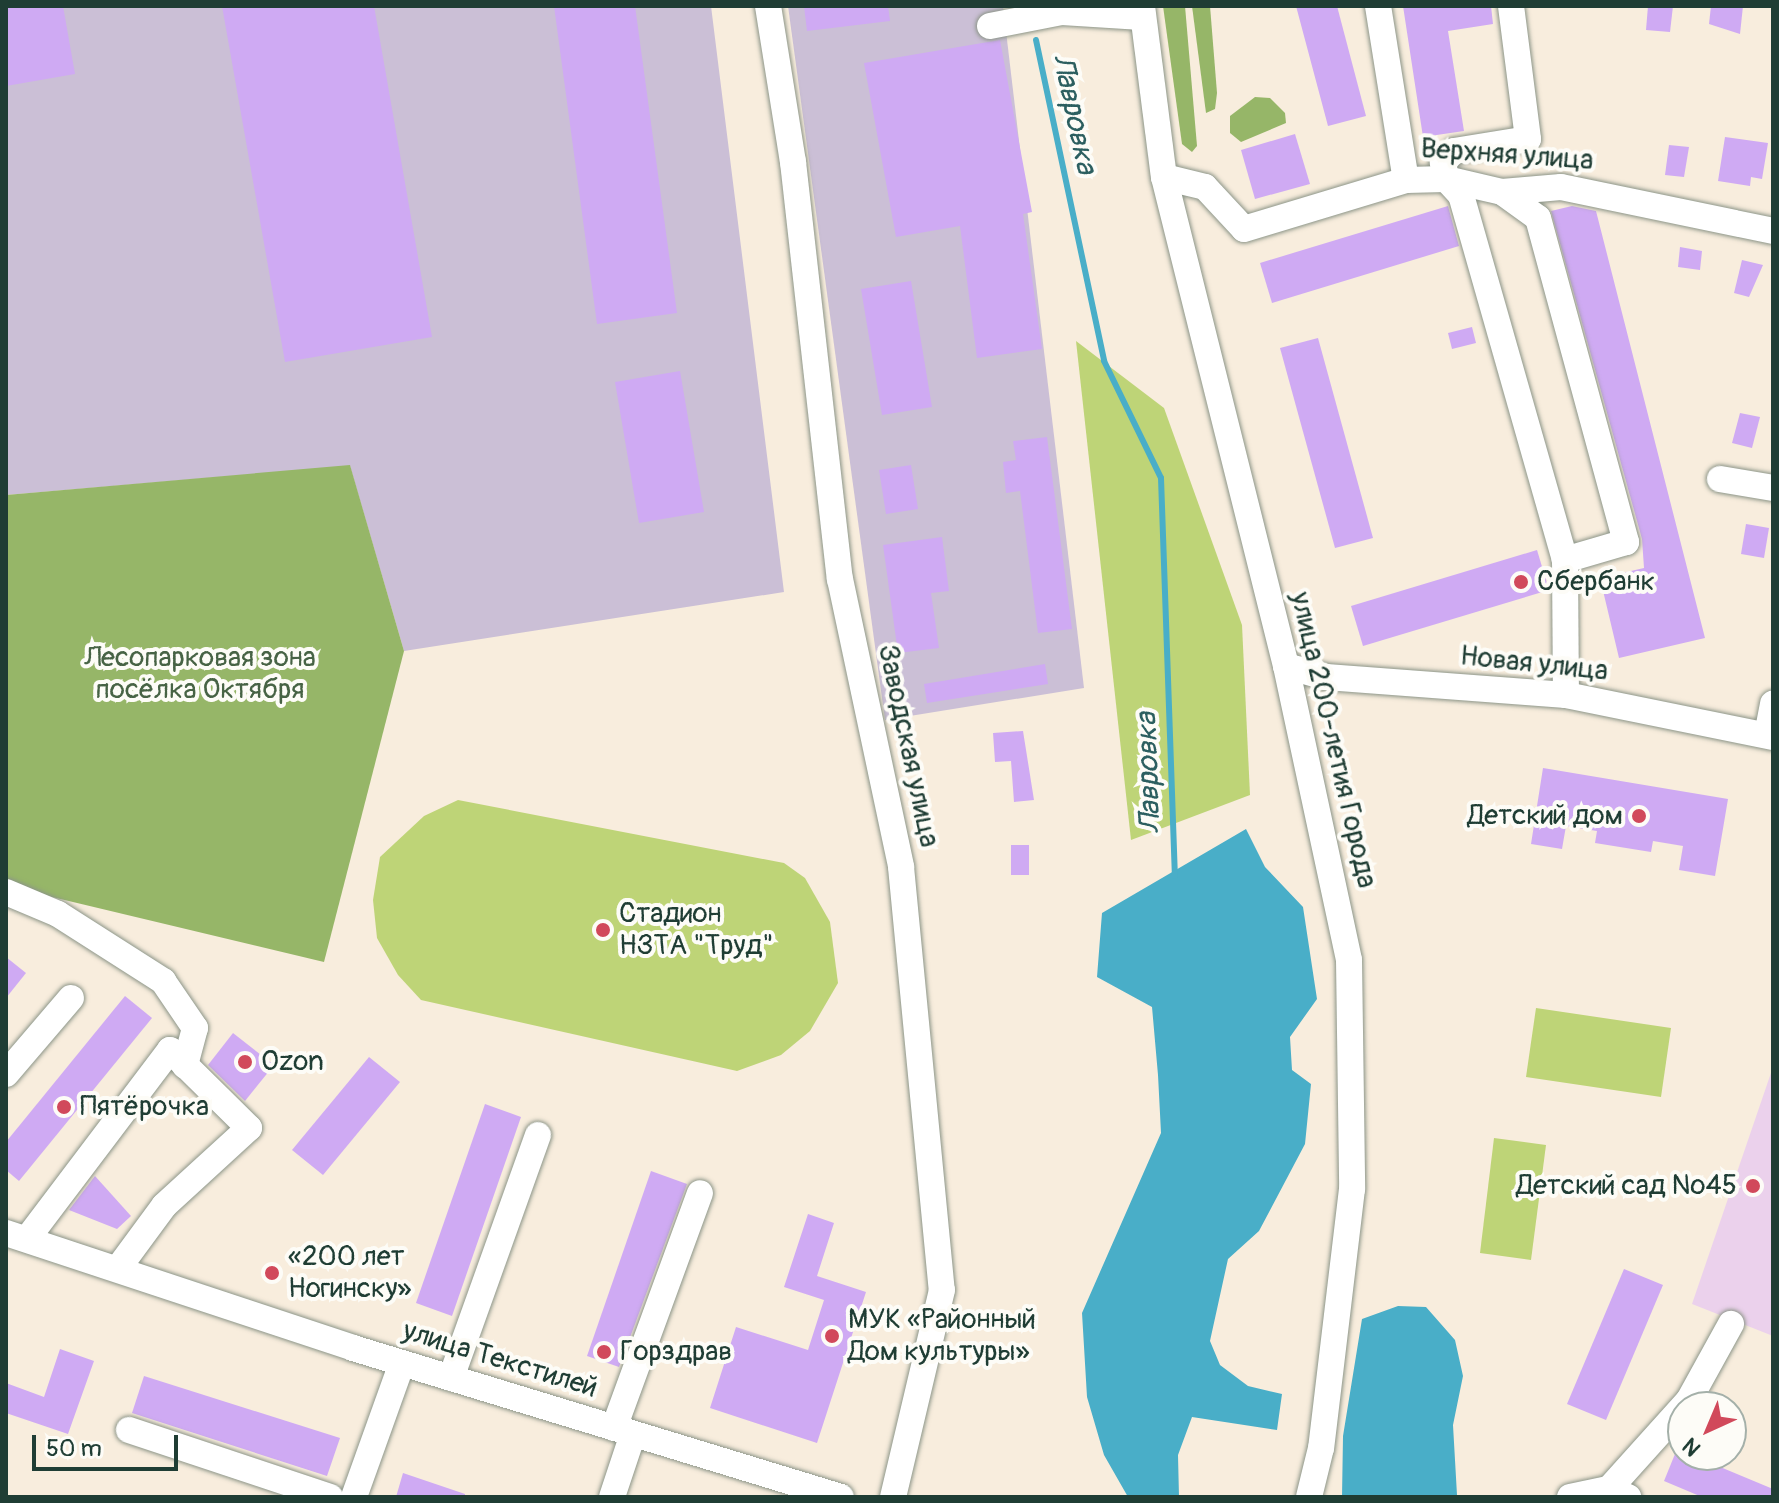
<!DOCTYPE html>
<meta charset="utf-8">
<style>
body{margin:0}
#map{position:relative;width:1779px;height:1503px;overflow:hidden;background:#f8eddd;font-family:Pangolin,sans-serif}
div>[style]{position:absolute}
.built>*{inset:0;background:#ebd1ec}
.industrial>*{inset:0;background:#cbbfd6}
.green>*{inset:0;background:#bed477}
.forest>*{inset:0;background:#96b668}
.water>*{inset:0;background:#49aec8}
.stream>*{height:6px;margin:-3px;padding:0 3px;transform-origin:3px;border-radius:3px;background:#49aec8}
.building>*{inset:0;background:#cfaaf3}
.roads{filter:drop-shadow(0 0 2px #8c9588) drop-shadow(0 0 2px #8c9588)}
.minor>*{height:26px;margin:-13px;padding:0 13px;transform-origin:13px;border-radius:13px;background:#fff}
.dots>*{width:22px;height:22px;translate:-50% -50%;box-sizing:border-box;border:4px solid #fdfcf7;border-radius:50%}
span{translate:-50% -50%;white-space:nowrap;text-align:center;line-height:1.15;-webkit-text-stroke:8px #fdfcf7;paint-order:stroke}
.street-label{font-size:28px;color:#1f3d34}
.poi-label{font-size:28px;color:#1f3d34}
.left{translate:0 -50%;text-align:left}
.right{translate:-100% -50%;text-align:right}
.park-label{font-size:28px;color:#476345}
.water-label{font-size:30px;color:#2c5f60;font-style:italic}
.frame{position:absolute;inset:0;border:8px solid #1f3d34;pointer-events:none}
.north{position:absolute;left:1667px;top:1391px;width:80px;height:80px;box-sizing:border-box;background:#fdfcf7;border:2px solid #a4b0a9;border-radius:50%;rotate:224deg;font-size:22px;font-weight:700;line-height:32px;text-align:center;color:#1f3d34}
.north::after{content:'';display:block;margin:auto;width:28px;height:36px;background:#d1495b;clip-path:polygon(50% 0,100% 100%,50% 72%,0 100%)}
.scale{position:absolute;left:32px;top:1435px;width:146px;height:36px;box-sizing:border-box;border:4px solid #1f3d34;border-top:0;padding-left:10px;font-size:24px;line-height:28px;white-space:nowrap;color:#1f3d34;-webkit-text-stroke:6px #fdfcf7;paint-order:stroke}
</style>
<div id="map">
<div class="built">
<div style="clip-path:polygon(1773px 1067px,1773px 1336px,1692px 1304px)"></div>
</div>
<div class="industrial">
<div style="clip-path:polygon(6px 6px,711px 6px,784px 592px,404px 651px,350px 466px,6px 495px)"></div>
<div style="clip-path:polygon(788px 6px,1003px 6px,1084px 688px,885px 720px)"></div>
</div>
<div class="green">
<div style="clip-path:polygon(1076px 341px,1164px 408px,1242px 625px,1250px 795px,1131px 840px)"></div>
<div style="clip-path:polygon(458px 800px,784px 863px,805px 878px,830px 922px,838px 983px,810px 1031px,781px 1055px,737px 1071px,421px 1000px,398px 975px,377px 938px,373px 900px,380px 857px,424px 816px)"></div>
<div style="clip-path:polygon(1536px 1008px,1671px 1028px,1661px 1097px,1526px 1077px)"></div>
<div style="clip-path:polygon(1494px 1138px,1546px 1145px,1531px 1260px,1480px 1253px)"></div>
</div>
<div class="forest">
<div style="clip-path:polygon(1163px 6px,1185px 6px,1197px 146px,1192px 152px,1182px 144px)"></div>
<div style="clip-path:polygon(1192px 6px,1210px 6px,1217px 93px,1215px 109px,1206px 113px)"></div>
<div style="clip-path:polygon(1255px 97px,1270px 98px,1285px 113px,1286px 123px,1241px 142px,1230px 133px,1230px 116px)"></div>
<div style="clip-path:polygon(350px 465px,404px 651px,324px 962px,6px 886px,6px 495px)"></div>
</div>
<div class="water">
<div style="clip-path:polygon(1246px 829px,1265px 867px,1303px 907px,1317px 999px,1290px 1037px,1292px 1070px,1311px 1084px,1305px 1144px,1259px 1231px,1228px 1259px,1210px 1341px,1220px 1365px,1248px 1386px,1282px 1394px,1277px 1430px,1192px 1417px,1178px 1455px,1179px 1497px,1128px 1497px,1104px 1455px,1087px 1397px,1082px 1313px,1161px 1133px,1158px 1075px,1152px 1007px,1097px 977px,1102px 913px)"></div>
<div style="clip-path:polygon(1398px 1306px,1426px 1307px,1455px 1340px,1463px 1376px,1453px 1425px,1457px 1495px,1342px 1497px,1343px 1436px,1362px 1319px)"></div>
</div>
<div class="stream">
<div style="left:1036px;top:40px;width:328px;rotate:78deg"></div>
<div style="left:1104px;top:361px;width:130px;rotate:64deg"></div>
<div style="left:1161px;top:478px;width:398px;rotate:88deg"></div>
</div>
<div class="building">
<div style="clip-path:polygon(6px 6px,63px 6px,75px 74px,6px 86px)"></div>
<div style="clip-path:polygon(222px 6px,374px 6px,432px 337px,285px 362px)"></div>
<div style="clip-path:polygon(554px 6px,635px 6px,677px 313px,597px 324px)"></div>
<div style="clip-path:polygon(804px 6px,888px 6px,890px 21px,807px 31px)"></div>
<div style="clip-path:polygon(1296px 6px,1337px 6px,1366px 116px,1328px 126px)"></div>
<div style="clip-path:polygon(1403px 6px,1491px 6px,1493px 24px,1448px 31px,1464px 131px,1423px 137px)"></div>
<div style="clip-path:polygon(1648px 6px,1673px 6px,1670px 32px,1646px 30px)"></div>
<div style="clip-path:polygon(1711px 6px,1743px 6px,1740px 34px,1709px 24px)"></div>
<div style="clip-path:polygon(1000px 40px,1032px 212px,1023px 214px,1042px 349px,977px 358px,960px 226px,896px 237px,864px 63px)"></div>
<div style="clip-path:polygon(1295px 134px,1310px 184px,1255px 199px,1241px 150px)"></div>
<div style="clip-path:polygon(1725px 137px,1768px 143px,1762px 179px,1751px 177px,1750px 186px,1718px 181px)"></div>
<div style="clip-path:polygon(1669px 145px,1689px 147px,1684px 177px,1665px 175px)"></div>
<div style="clip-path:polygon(1448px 206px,1459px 246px,1272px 303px,1260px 263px)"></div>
<div style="clip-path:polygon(1572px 206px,1596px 211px,1705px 638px,1619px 658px,1600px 578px,1644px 568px,1642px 539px,1551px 211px)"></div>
<div style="clip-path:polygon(1680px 247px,1702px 251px,1700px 270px,1678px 267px)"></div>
<div style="clip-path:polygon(1742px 260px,1763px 265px,1749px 297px,1734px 293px)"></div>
<div style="clip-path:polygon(911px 281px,932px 407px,882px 415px,861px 289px)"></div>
<div style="clip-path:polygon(1472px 327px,1476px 343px,1452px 349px,1448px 333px)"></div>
<div style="clip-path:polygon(1318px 338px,1373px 538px,1335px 548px,1280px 348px)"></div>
<div style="clip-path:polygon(680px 371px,704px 512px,639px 523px,615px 382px)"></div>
<div style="clip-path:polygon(1740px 413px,1760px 417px,1752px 448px,1732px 443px)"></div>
<div style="clip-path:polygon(1047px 437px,1072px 629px,1038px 633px,1020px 491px,1006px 493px,1003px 462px,1016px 460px,1013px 441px)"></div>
<div style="clip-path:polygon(911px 465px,918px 509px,886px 514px,879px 470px)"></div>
<div style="clip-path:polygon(1746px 524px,1769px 528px,1764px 558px,1741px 554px)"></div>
<div style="clip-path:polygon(942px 537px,949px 591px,931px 593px,939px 648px,898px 653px,883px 545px)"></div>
<div style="clip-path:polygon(1537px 550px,1549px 590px,1363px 646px,1351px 606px)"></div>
<div style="clip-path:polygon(1045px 664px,1048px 684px,927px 703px,924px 684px)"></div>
<div style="clip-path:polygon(1023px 731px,1034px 800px,1014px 802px,1011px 761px,995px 762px,993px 733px)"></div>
<div style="clip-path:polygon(1543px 768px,1728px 799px,1715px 876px,1679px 870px,1683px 846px,1653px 841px,1651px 852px,1595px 843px,1597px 831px,1566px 826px,1562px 849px,1531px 844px)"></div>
<div style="clip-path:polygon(1011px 845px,1029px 845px,1029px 875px,1011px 875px)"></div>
<div style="clip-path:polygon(6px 957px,26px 973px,6px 998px)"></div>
<div style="clip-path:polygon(125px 996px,152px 1018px,19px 1181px,6px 1170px,6px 1142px)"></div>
<div style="clip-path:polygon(233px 1033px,274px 1065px,245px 1101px,208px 1065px)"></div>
<div style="clip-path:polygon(369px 1057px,400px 1082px,323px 1175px,292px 1150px)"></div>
<div style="clip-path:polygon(485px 1104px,521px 1117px,452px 1316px,416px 1303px)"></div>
<div style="clip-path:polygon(651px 1171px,687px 1184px,619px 1367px,587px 1356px)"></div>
<div style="clip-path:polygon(95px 1176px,131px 1216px,117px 1229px,69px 1210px)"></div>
<div style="clip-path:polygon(808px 1214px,834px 1223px,817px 1276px,866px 1292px,817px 1443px,710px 1408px,736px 1327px,808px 1350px,824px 1300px,784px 1287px)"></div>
<div style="clip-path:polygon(1624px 1269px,1663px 1285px,1606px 1420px,1567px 1404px)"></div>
<div style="clip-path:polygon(60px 1349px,94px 1361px,68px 1434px,6px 1413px,6px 1383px,44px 1397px)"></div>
<div style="clip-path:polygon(144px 1376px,340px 1438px,327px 1476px,132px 1413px)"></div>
<div style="clip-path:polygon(1677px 1449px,1773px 1489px,1773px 1497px,1702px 1497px,1664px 1481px)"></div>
<div style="clip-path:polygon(403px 1473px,465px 1494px,465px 1497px,396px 1497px)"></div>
</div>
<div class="roads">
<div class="minor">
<div style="left:768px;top:6px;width:158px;rotate:80.9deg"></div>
<div style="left:793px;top:162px;width:420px;rotate:83.6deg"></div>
<div style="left:840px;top:579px;width:294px;rotate:78deg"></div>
<div style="left:901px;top:867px;width:425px;rotate:84.5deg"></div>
<div style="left:942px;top:1290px;width:213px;rotate:103.3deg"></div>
<div style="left:1142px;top:6px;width:172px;rotate:82.7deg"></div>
<div style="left:1164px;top:177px;width:504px;rotate:75.99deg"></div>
<div style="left:1286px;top:666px;width:301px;rotate:77.9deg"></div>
<div style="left:1349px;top:960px;width:229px;rotate:89.2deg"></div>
<div style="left:1352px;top:1189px;width:261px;rotate:96.8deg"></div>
<div style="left:1321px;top:1448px;width:50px;rotate:103.8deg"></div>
<div style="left:1378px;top:6px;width:176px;rotate:80.9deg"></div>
<div style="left:1511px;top:6px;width:134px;rotate:82.7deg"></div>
<div style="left:1528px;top:139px;width:75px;rotate:170.8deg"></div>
<div style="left:1454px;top:151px;width:16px;rotate:135deg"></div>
<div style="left:1443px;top:162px;width:17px;rotate:80deg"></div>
<div style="left:1446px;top:179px;width:22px;rotate:47deg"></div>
<div style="left:1461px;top:195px;width:380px;rotate:74.1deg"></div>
<div style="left:1565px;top:560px;width:135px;rotate:89.6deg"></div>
<div style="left:990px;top:26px;width:73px;rotate:-11deg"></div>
<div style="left:1062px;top:12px;width:80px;rotate:3.6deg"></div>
<div style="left:1164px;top:177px;width:42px;rotate:13.7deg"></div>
<div style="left:1205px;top:187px;width:57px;rotate:47.1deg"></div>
<div style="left:1244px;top:229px;width:169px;rotate:-16.8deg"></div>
<div style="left:1406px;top:180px;width:40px;rotate:-1.4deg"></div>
<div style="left:1446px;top:179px;width:57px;rotate:13.1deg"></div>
<div style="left:1502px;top:192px;width:59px;rotate:-4.8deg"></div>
<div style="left:1561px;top:187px;width:217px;rotate:11.7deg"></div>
<div style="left:1502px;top:192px;width:44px;rotate:35.8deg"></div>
<div style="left:1538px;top:218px;width:336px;rotate:74.8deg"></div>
<div style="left:1626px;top:542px;width:64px;rotate:163.6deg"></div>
<div style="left:1720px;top:479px;width:54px;rotate:9.6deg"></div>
<div style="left:1286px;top:666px;width:41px;rotate:15.4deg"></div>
<div style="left:1326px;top:677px;width:241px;rotate:4.3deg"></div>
<div style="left:1566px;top:695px;width:211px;rotate:11.5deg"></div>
<div style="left:1767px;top:735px;width:32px;rotate:-79deg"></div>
<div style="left:6px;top:892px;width:56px;rotate:22.9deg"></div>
<div style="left:58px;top:914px;width:125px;rotate:32.5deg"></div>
<div style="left:163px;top:981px;width:57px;rotate:55.8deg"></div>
<div style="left:195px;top:1028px;width:39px;rotate:105deg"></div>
<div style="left:6px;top:1074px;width:100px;rotate:-49.5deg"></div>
<div style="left:6px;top:1233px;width:366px;rotate:18.3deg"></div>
<div style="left:353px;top:1348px;width:510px;rotate:16.98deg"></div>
<div style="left:27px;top:1239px;width:237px;rotate:-52.9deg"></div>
<div style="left:170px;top:1050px;width:111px;rotate:44.6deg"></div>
<div style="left:249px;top:1128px;width:115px;rotate:137.5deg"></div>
<div style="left:164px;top:1206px;width:76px;rotate:126.4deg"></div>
<div style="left:451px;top:1378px;width:258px;rotate:-70.3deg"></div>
<div style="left:614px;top:1428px;width:250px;rotate:-69.9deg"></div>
<div style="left:129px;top:1430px;width:212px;rotate:18.4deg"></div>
<div style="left:1609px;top:1489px;width:120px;rotate:-48deg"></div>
<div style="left:1689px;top:1400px;width:87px;rotate:-61.1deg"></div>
<div style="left:354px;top:1497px;width:142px;rotate:-70.3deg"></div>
<div style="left:612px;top:1497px;width:66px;rotate:-71.6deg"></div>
<div style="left:1570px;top:1497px;width:40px;rotate:-12deg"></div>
<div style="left:1609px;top:1489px;width:21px;rotate:23deg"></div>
</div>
</div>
<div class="dots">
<div style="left:1521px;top:582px;background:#d1495b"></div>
<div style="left:1639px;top:816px;background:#d1495b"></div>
<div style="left:603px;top:930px;background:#d1495b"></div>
<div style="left:245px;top:1062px;background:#d1495b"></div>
<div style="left:64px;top:1107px;background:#d1495b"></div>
<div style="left:1753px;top:1186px;background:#d1495b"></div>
<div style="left:272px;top:1273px;background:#d1495b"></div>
<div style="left:832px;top:1336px;background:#d1495b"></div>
<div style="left:604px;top:1352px;background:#d1495b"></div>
</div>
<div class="street-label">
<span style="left:1507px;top:155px;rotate:4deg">Верхняя улица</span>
<span style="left:1534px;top:664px;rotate:6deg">Новая улица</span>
<span style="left:1333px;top:740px;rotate:77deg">улица 200-летия Города</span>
<span style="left:908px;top:746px;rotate:78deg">Заводская улица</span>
<span style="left:500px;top:1360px;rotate:17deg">улица Текстилей</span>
</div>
<div class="poi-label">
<span class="left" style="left:1537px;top:582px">Сбербанк</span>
<span class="right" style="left:1623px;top:816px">Детский дом</span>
<span class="left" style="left:619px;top:930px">Стадион<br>НЗТА "Труд"</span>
<span class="left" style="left:261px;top:1062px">Ozon</span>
<span class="left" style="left:80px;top:1107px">Пятёрочка</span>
<span class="right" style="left:1737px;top:1186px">Детский сад №45</span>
<span class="left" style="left:288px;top:1273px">«200 лет<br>Ногинску»</span>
<span class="left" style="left:848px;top:1336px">МУК «Районный<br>Дом культуры»</span>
<span class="left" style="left:620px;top:1352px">Горздрав</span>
</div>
<div class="park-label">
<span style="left:200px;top:674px">Лесопарковая зона<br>посёлка Октября</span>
</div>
<div class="water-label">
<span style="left:1074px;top:114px;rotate:78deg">Лавровка</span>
<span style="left:1149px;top:773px;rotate:-92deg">Лавровка</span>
</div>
<div class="frame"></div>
<div class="north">N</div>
<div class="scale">50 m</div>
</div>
